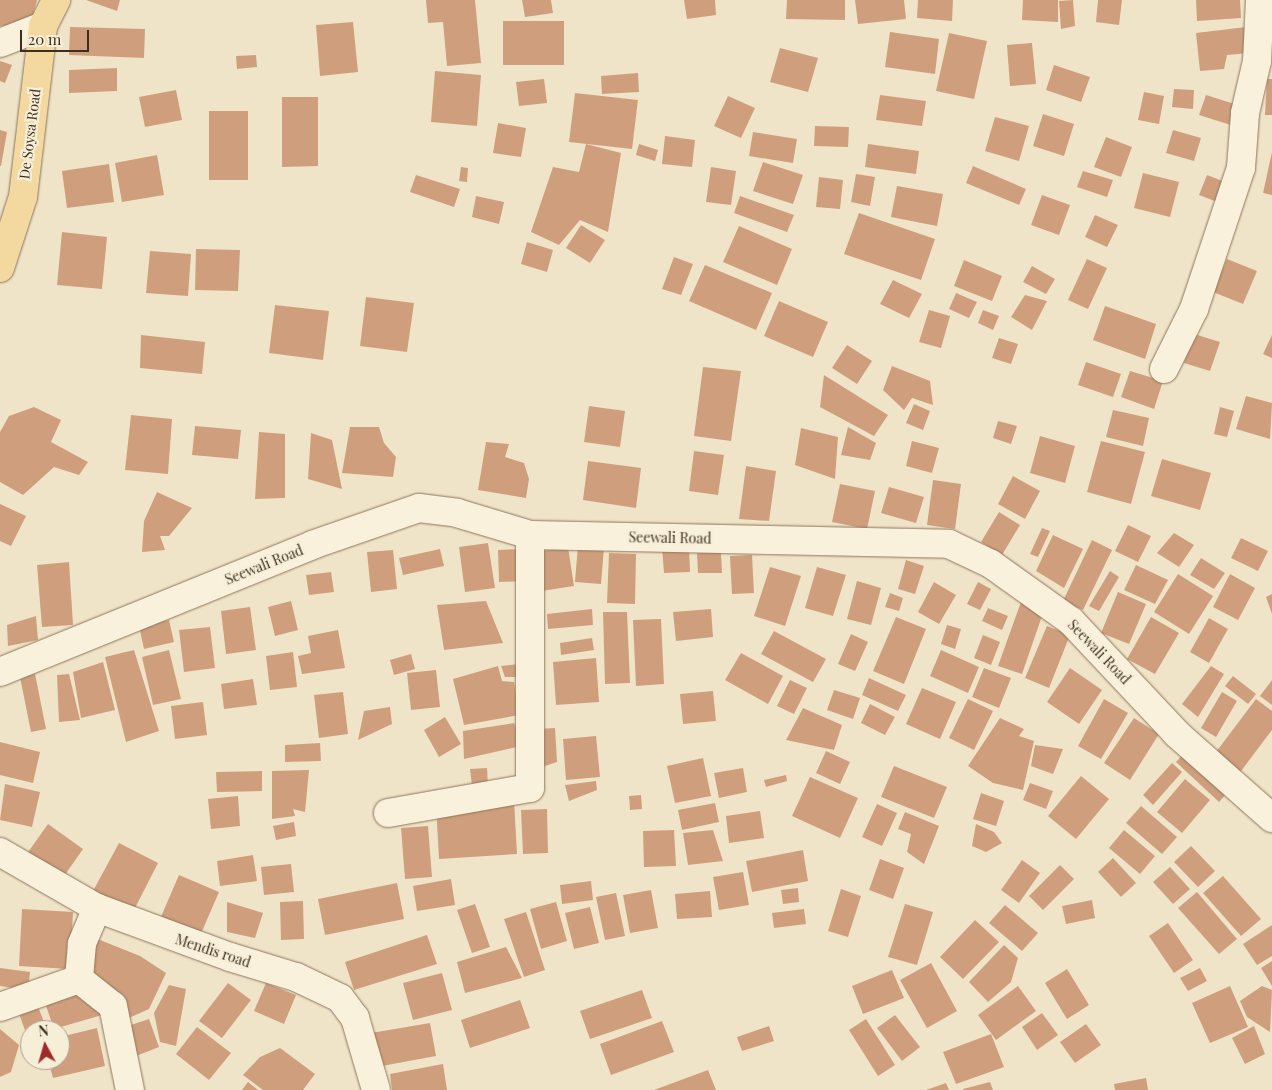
<!DOCTYPE html>
<style>
body{margin:0}
#map{position:relative;width:1272px;height:1090px;overflow:hidden;background:#f0e4c8;font-family:"Playfair Display",serif}
div>[style]{position:absolute}
.building>*{inset:0;background:#cf9f7d}
.roads{filter:drop-shadow(0 0 1px #8d765c) drop-shadow(0 0 1px #8d765c)}
.minor>*{height:28px;margin:-14px;padding:0 14px;transform-origin:14px;border-radius:14px;background:#faf1dc}
.major>*{height:28px;margin:-14px;padding:0 14px;transform-origin:14px;border-radius:14px;background:#f3d9a0}
span{translate:-50% -50%;white-space:nowrap;text-align:center;line-height:1.15;-webkit-text-stroke:4.5px #f7eed8;paint-order:stroke}
.street-label{font-size:14px;color:#3d2e20}
.north{position:absolute;left:20px;top:1020px;width:50px;height:50px;box-sizing:border-box;background:#f7eed8;border:1px solid #ada18e;border-radius:50%;rotate:354deg;font-size:14px;font-weight:700;line-height:20px;text-align:center;color:#3d2e20}
.north::after{content:'';display:block;margin:auto;width:18px;height:22px;background:#9e2a2b;clip-path:polygon(50% 0,100% 100%,50% 72%,0 100%)}
.scale{position:absolute;left:20px;top:30px;width:69px;height:22px;box-sizing:border-box;border:2px solid #3d2e20;border-top:0;padding-left:6px;font-size:15px;line-height:18px;white-space:nowrap;color:#3d2e20;-webkit-text-stroke:4px #f7eed8;paint-order:stroke}
</style>
<div id="map">
<div class="building">
<div style="clip-path:polygon(0 0,37px 0,31px 23px,0 26px)"></div>
<div style="clip-path:polygon(86px 0,120px 0,117px 11px)"></div>
<div style="clip-path:polygon(426px 0,475px 0,481px 63px,447px 66px,443px 22px,428px 23px)"></div>
<div style="clip-path:polygon(522px 0,551px 0,553px 13px,525px 17px)"></div>
<div style="clip-path:polygon(684px 0,715px 0,716px 15px,687px 19px)"></div>
<div style="clip-path:polygon(787px 0,845px 0,845px 20px,786px 19px)"></div>
<div style="clip-path:polygon(855px 0,904px 0,906px 19px,858px 24px)"></div>
<div style="clip-path:polygon(918px 0,953px 0,952px 21px,917px 18px)"></div>
<div style="clip-path:polygon(1023px 0,1058px 0,1058px 22px,1022px 20px)"></div>
<div style="clip-path:polygon(1073px 0,1075px 26px,1061px 29px,1059px 1px)"></div>
<div style="clip-path:polygon(1098px 0,1122px 0,1119px 25px,1096px 22px)"></div>
<div style="clip-path:polygon(1196px 0,1240px 0,1241px 18px,1197px 21px)"></div>
<div style="clip-path:polygon(503px 21px,564px 21px,564px 65px,503px 65px)"></div>
<div style="clip-path:polygon(353px 22px,358px 72px,320px 76px,316px 25px)"></div>
<div style="clip-path:polygon(70px 27px,145px 29px,144px 58px,69px 55px)"></div>
<div style="clip-path:polygon(1246px 27px,1249px 53px,1227px 55px,1224px 69px,1200px 71px,1196px 33px)"></div>
<div style="clip-path:polygon(890px 32px,939px 39px,935px 74px,885px 67px)"></div>
<div style="clip-path:polygon(949px 33px,987px 41px,974px 99px,936px 91px)"></div>
<div style="clip-path:polygon(1032px 43px,1036px 84px,1010px 86px,1007px 45px)"></div>
<div style="clip-path:polygon(780px 48px,818px 58px,808px 92px,770px 82px)"></div>
<div style="clip-path:polygon(256px 55px,257px 67px,237px 69px,236px 56px)"></div>
<div style="clip-path:polygon(0 61px,12px 65px,5px 83px,0 81px)"></div>
<div style="clip-path:polygon(1054px 65px,1090px 77px,1081px 102px,1046px 90px)"></div>
<div style="clip-path:polygon(117px 68px,117px 91px,69px 93px,69px 70px)"></div>
<div style="clip-path:polygon(435px 71px,481px 75px,477px 126px,431px 122px)"></div>
<div style="clip-path:polygon(638px 73px,639px 92px,602px 94px,601px 76px)"></div>
<div style="clip-path:polygon(544px 79px,547px 103px,519px 106px,516px 82px)"></div>
<div style="clip-path:polygon(1267px 79px,1272px 79px,1272px 115px,1265px 115px)"></div>
<div style="clip-path:polygon(1174px 89px,1194px 90px,1193px 109px,1172px 107px)"></div>
<div style="clip-path:polygon(176px 90px,182px 120px,145px 127px,139px 97px)"></div>
<div style="clip-path:polygon(1144px 92px,1164px 96px,1159px 124px,1138px 120px)"></div>
<div style="clip-path:polygon(575px 93px,638px 100px,632px 149px,569px 142px)"></div>
<div style="clip-path:polygon(880px 95px,926px 101px,922px 126px,876px 120px)"></div>
<div style="clip-path:polygon(1206px 95px,1244px 107px,1237px 127px,1199px 115px)"></div>
<div style="clip-path:polygon(728px 96px,755px 108px,741px 138px,714px 126px)"></div>
<div style="clip-path:polygon(282px 97px,318px 97px,318px 166px,282px 167px)"></div>
<div style="clip-path:polygon(209px 111px,248px 111px,248px 180px,209px 180px)"></div>
<div style="clip-path:polygon(1043px 114px,1074px 124px,1064px 156px,1033px 146px)"></div>
<div style="clip-path:polygon(995px 117px,1029px 126px,1019px 161px,985px 151px)"></div>
<div style="clip-path:polygon(498px 123px,526px 128px,521px 157px,493px 153px)"></div>
<div style="clip-path:polygon(815px 126px,849px 127px,848px 147px,814px 146px)"></div>
<div style="clip-path:polygon(0 130px,7px 132px,1px 166px,0 166px)"></div>
<div style="clip-path:polygon(1173px 130px,1201px 138px,1194px 161px,1166px 153px)"></div>
<div style="clip-path:polygon(753px 132px,797px 139px,793px 163px,749px 156px)"></div>
<div style="clip-path:polygon(665px 136px,695px 140px,692px 167px,662px 164px)"></div>
<div style="clip-path:polygon(1106px 137px,1132px 147px,1121px 177px,1094px 167px)"></div>
<div style="clip-path:polygon(586px 144px,621px 153px,608px 232px,580px 220px,559px 245px,531px 232px,553px 167px,579px 172px)"></div>
<div style="clip-path:polygon(639px 144px,658px 150px,655px 161px,636px 155px)"></div>
<div style="clip-path:polygon(868px 144px,919px 151px,916px 174px,865px 167px)"></div>
<div style="clip-path:polygon(1272px 152px,1272px 195px,1263px 193px)"></div>
<div style="clip-path:polygon(157px 155px,164px 195px,122px 202px,115px 163px)"></div>
<div style="clip-path:polygon(763px 162px,803px 175px,793px 204px,753px 191px)"></div>
<div style="clip-path:polygon(109px 164px,114px 202px,67px 208px,62px 171px)"></div>
<div style="clip-path:polygon(973px 166px,1026px 189px,1019px 205px,966px 183px)"></div>
<div style="clip-path:polygon(461px 167px,468px 168px,467px 182px,459px 181px)"></div>
<div style="clip-path:polygon(711px 167px,736px 171px,731px 205px,706px 202px)"></div>
<div style="clip-path:polygon(1083px 171px,1113px 180px,1107px 197px,1077px 187px)"></div>
<div style="clip-path:polygon(1143px 173px,1179px 182px,1170px 217px,1134px 208px)"></div>
<div style="clip-path:polygon(856px 174px,875px 177px,870px 206px,851px 202px)"></div>
<div style="clip-path:polygon(416px 175px,460px 189px,454px 207px,410px 192px)"></div>
<div style="clip-path:polygon(1207px 175px,1233px 185px,1225px 205px,1199px 195px)"></div>
<div style="clip-path:polygon(819px 177px,843px 180px,840px 209px,816px 207px)"></div>
<div style="clip-path:polygon(897px 186px,943px 194px,937px 226px,891px 217px)"></div>
<div style="clip-path:polygon(1042px 195px,1070px 205px,1059px 235px,1031px 225px)"></div>
<div style="clip-path:polygon(476px 196px,504px 202px,499px 224px,472px 217px)"></div>
<div style="clip-path:polygon(740px 196px,794px 215px,787px 232px,734px 213px)"></div>
<div style="clip-path:polygon(859px 213px,935px 239px,921px 280px,844px 254px)"></div>
<div style="clip-path:polygon(1095px 215px,1118px 225px,1107px 247px,1085px 237px)"></div>
<div style="clip-path:polygon(581px 225px,605px 240px,590px 263px,566px 248px)"></div>
<div style="clip-path:polygon(739px 226px,792px 249px,777px 285px,723px 262px)"></div>
<div style="clip-path:polygon(62px 232px,107px 237px,102px 289px,57px 285px)"></div>
<div style="clip-path:polygon(527px 242px,553px 250px,547px 272px,521px 264px)"></div>
<div style="clip-path:polygon(196px 249px,240px 250px,238px 291px,195px 290px)"></div>
<div style="clip-path:polygon(150px 251px,191px 254px,188px 296px,146px 293px)"></div>
<div style="clip-path:polygon(674px 257px,693px 264px,681px 295px,662px 289px)"></div>
<div style="clip-path:polygon(1087px 259px,1107px 268px,1088px 309px,1068px 300px)"></div>
<div style="clip-path:polygon(1227px 259px,1257px 271px,1243px 304px,1213px 292px)"></div>
<div style="clip-path:polygon(964px 260px,1002px 276px,992px 301px,954px 286px)"></div>
<div style="clip-path:polygon(705px 265px,772px 293px,756px 330px,689px 301px)"></div>
<div style="clip-path:polygon(1032px 266px,1055px 279px,1046px 294px,1023px 282px)"></div>
<div style="clip-path:polygon(893px 280px,922px 294px,909px 318px,880px 304px)"></div>
<div style="clip-path:polygon(956px 293px,977px 302px,969px 318px,949px 309px)"></div>
<div style="clip-path:polygon(1025px 295px,1047px 301px,1032px 330px,1011px 317px)"></div>
<div style="clip-path:polygon(366px 297px,414px 303px,407px 352px,360px 346px)"></div>
<div style="clip-path:polygon(779px 301px,828px 322px,813px 357px,764px 336px)"></div>
<div style="clip-path:polygon(275px 305px,329px 311px,323px 360px,269px 353px)"></div>
<div style="clip-path:polygon(1105px 306px,1156px 324px,1145px 359px,1093px 340px)"></div>
<div style="clip-path:polygon(929px 310px,950px 316px,941px 348px,919px 342px)"></div>
<div style="clip-path:polygon(983px 310px,999px 316px,993px 330px,978px 323px)"></div>
<div style="clip-path:polygon(1194px 334px,1220px 342px,1210px 371px,1184px 363px)"></div>
<div style="clip-path:polygon(141px 335px,205px 342px,202px 374px,140px 368px)"></div>
<div style="clip-path:polygon(1272px 335px,1272px 358px,1263px 354px)"></div>
<div style="clip-path:polygon(999px 338px,1018px 344px,1011px 364px,992px 358px)"></div>
<div style="clip-path:polygon(847px 345px,872px 361px,857px 384px,832px 368px)"></div>
<div style="clip-path:polygon(1086px 362px,1121px 374px,1113px 397px,1078px 385px)"></div>
<div style="clip-path:polygon(892px 366px,930px 381px,933px 405px,912px 398px,904px 410px,883px 390px)"></div>
<div style="clip-path:polygon(703px 367px,741px 371px,731px 441px,694px 436px)"></div>
<div style="clip-path:polygon(1130px 371px,1163px 381px,1154px 409px,1121px 397px)"></div>
<div style="clip-path:polygon(824px 375px,888px 415px,874px 436px,820px 407px)"></div>
<div style="clip-path:polygon(1246px 396px,1272px 403px,1270px 439px,1236px 429px)"></div>
<div style="clip-path:polygon(914px 404px,930px 411px,923px 430px,906px 423px)"></div>
<div style="clip-path:polygon(589px 406px,625px 411px,620px 447px,584px 442px)"></div>
<div style="clip-path:polygon(34px 407px,61px 420px,51px 442px,88px 462px,79px 475px,54px 467px,23px 495px,0 482px,0 432px,9px 416px)"></div>
<div style="clip-path:polygon(1220px 407px,1234px 411px,1227px 437px,1214px 434px)"></div>
<div style="clip-path:polygon(1113px 410px,1149px 418px,1143px 446px,1106px 437px)"></div>
<div style="clip-path:polygon(131px 415px,172px 419px,168px 474px,125px 470px)"></div>
<div style="clip-path:polygon(998px 421px,1017px 426px,1011px 444px,993px 438px)"></div>
<div style="clip-path:polygon(195px 426px,241px 430px,238px 459px,192px 455px)"></div>
<div style="clip-path:polygon(350px 427px,379px 427px,384px 443px,396px 457px,393px 477px,342px 473px)"></div>
<div style="clip-path:polygon(848px 427px,876px 443px,870px 460px,841px 455px)"></div>
<div style="clip-path:polygon(801px 428px,838px 437px,835px 479px,795px 465px)"></div>
<div style="clip-path:polygon(259px 432px,285px 434px,285px 498px,255px 499px)"></div>
<div style="clip-path:polygon(311px 433px,332px 440px,342px 489px,308px 479px)"></div>
<div style="clip-path:polygon(1040px 436px,1075px 446px,1065px 483px,1030px 473px)"></div>
<div style="clip-path:polygon(912px 441px,939px 448px,932px 473px,906px 466px)"></div>
<div style="clip-path:polygon(1101px 441px,1145px 452px,1131px 504px,1087px 492px)"></div>
<div style="clip-path:polygon(486px 442px,509px 444px,505px 457px,524px 463px,529px 479px,526px 498px,478px 490px)"></div>
<div style="clip-path:polygon(694px 451px,724px 455px,718px 495px,689px 491px)"></div>
<div style="clip-path:polygon(1162px 459px,1211px 473px,1200px 510px,1151px 496px)"></div>
<div style="clip-path:polygon(588px 461px,641px 468px,636px 508px,583px 500px)"></div>
<div style="clip-path:polygon(746px 466px,776px 471px,769px 521px,739px 519px)"></div>
<div style="clip-path:polygon(1013px 476px,1040px 491px,1025px 519px,998px 504px)"></div>
<div style="clip-path:polygon(933px 480px,961px 484px,955px 529px,927px 525px)"></div>
<div style="clip-path:polygon(840px 484px,875px 491px,867px 529px,832px 522px)"></div>
<div style="clip-path:polygon(889px 487px,924px 497px,916px 523px,881px 513px)"></div>
<div style="clip-path:polygon(157px 492px,192px 508px,169px 536px,160px 536px,165px 550px,142px 552px,144px 521px)"></div>
<div style="clip-path:polygon(0 504px,26px 516px,11px 546px,0 541px)"></div>
<div style="clip-path:polygon(999px 512px,1020px 525px,1002px 555px,981px 542px)"></div>
<div style="clip-path:polygon(1128px 525px,1151px 536px,1138px 562px,1115px 551px)"></div>
<div style="clip-path:polygon(1042px 528px,1050px 531px,1038px 557px,1030px 554px)"></div>
<div style="clip-path:polygon(1174px 533px,1194px 545px,1179px 567px,1157px 553px)"></div>
<div style="clip-path:polygon(1053px 535px,1083px 549px,1064px 588px,1036px 571px)"></div>
<div style="clip-path:polygon(1241px 538px,1268px 551px,1258px 571px,1231px 558px)"></div>
<div style="clip-path:polygon(1092px 540px,1112px 550px,1083px 610px,1063px 601px)"></div>
<div style="clip-path:polygon(488px 543px,495px 588px,465px 592px,459px 547px)"></div>
<div style="clip-path:polygon(578px 545px,604px 547px,601px 584px,575px 582px)"></div>
<div style="clip-path:polygon(689px 546px,690px 572px,664px 573px,662px 547px)"></div>
<div style="clip-path:polygon(568px 547px,574px 586px,535px 592px,530px 553px)"></div>
<div style="clip-path:polygon(440px 549px,444px 566px,403px 575px,399px 558px)"></div>
<div style="clip-path:polygon(522px 549px,524px 581px,499px 582px,498px 550px)"></div>
<div style="clip-path:polygon(393px 550px,397px 589px,371px 592px,367px 552px)"></div>
<div style="clip-path:polygon(609px 553px,636px 554px,635px 604px,607px 603px)"></div>
<div style="clip-path:polygon(697px 553px,721px 553px,722px 573px,698px 573px)"></div>
<div style="clip-path:polygon(752px 555px,754px 593px,732px 594px,730px 556px)"></div>
<div style="clip-path:polygon(1201px 558px,1225px 573px,1214px 589px,1190px 575px)"></div>
<div style="clip-path:polygon(906px 560px,924px 566px,915px 594px,898px 589px)"></div>
<div style="clip-path:polygon(69px 562px,73px 625px,42px 627px,37px 565px)"></div>
<div style="clip-path:polygon(1136px 565px,1168px 580px,1155px 604px,1124px 590px)"></div>
<div style="clip-path:polygon(770px 567px,801px 576px,785px 626px,754px 616px)"></div>
<div style="clip-path:polygon(817px 567px,846px 575px,833px 616px,805px 608px)"></div>
<div style="clip-path:polygon(1110px 571px,1119px 577px,1099px 611px,1089px 606px)"></div>
<div style="clip-path:polygon(331px 572px,334px 592px,309px 595px,306px 575px)"></div>
<div style="clip-path:polygon(1178px 574px,1213px 596px,1189px 634px,1154px 612px)"></div>
<div style="clip-path:polygon(1230px 574px,1255px 588px,1238px 620px,1213px 607px)"></div>
<div style="clip-path:polygon(857px 581px,881px 588px,871px 625px,847px 619px)"></div>
<div style="clip-path:polygon(934px 582px,956px 595px,939px 624px,918px 612px)"></div>
<div style="clip-path:polygon(978px 582px,991px 589px,980px 610px,967px 604px)"></div>
<div style="clip-path:polygon(1118px 592px,1146px 604px,1129px 644px,1101px 633px)"></div>
<div style="clip-path:polygon(890px 593px,903px 598px,899px 611px,885px 607px)"></div>
<div style="clip-path:polygon(1272px 594px,1272px 614px,1266px 597px)"></div>
<div style="clip-path:polygon(291px 601px,298px 630px,275px 636px,268px 607px)"></div>
<div style="clip-path:polygon(486px 601px,503px 643px,444px 650px,437px 605px)"></div>
<div style="clip-path:polygon(1021px 602px,1044px 610px,1022px 674px,998px 666px)"></div>
<div style="clip-path:polygon(250px 607px,256px 650px,226px 654px,221px 611px)"></div>
<div style="clip-path:polygon(988px 608px,1008px 616px,1002px 630px,982px 621px)"></div>
<div style="clip-path:polygon(592px 609px,593px 625px,548px 629px,547px 614px)"></div>
<div style="clip-path:polygon(711px 609px,713px 637px,676px 641px,673px 612px)"></div>
<div style="clip-path:polygon(603px 612px,627px 612px,630px 683px,605px 684px)"></div>
<div style="clip-path:polygon(36px 616px,38px 640px,8px 646px,7px 625px)"></div>
<div style="clip-path:polygon(896px 617px,926px 629px,904px 684px,873px 671px)"></div>
<div style="clip-path:polygon(1151px 617px,1179px 633px,1155px 674px,1127px 659px)"></div>
<div style="clip-path:polygon(1209px 618px,1228px 629px,1209px 663px,1190px 652px)"></div>
<div style="clip-path:polygon(661px 619px,664px 684px,636px 686px,633px 620px)"></div>
<div style="clip-path:polygon(169px 620px,174px 642px,144px 649px,139px 626px)"></div>
<div style="clip-path:polygon(947px 625px,961px 629px,955px 649px,941px 644px)"></div>
<div style="clip-path:polygon(1047px 626px,1070px 635px,1049px 688px,1025px 678px)"></div>
<div style="clip-path:polygon(210px 627px,215px 668px,184px 672px,179px 630px)"></div>
<div style="clip-path:polygon(338px 630px,345px 668px,302px 674px,298px 656px,311px 653px,308px 636px)"></div>
<div style="clip-path:polygon(774px 631px,826px 659px,813px 682px,761px 654px)"></div>
<div style="clip-path:polygon(851px 634px,868px 642px,855px 671px,838px 664px)"></div>
<div style="clip-path:polygon(983px 635px,1000px 642px,991px 665px,974px 658px)"></div>
<div style="clip-path:polygon(592px 638px,594px 650px,561px 655px,560px 643px)"></div>
<div style="clip-path:polygon(134px 650px,159px 731px,126px 742px,105px 657px)"></div>
<div style="clip-path:polygon(169px 650px,181px 699px,153px 705px,142px 657px)"></div>
<div style="clip-path:polygon(941px 650px,979px 667px,968px 693px,930px 676px)"></div>
<div style="clip-path:polygon(293px 652px,297px 687px,270px 690px,266px 656px)"></div>
<div style="clip-path:polygon(741px 653px,783px 676px,768px 704px,725px 680px)"></div>
<div style="clip-path:polygon(411px 654px,415px 669px,394px 675px,390px 660px)"></div>
<div style="clip-path:polygon(596px 658px,599px 702px,556px 705px,553px 662px)"></div>
<div style="clip-path:polygon(103px 662px,115px 710px,81px 718px,73px 672px)"></div>
<div style="clip-path:polygon(528px 663px,529px 677px,505px 677px,501px 666px)"></div>
<div style="clip-path:polygon(498px 666px,502px 681px,514px 682px,519px 715px,464px 725px,453px 679px)"></div>
<div style="clip-path:polygon(1211px 666px,1224px 674px,1198px 717px,1182px 704px)"></div>
<div style="clip-path:polygon(984px 668px,1011px 678px,999px 708px,972px 697px)"></div>
<div style="clip-path:polygon(1070px 668px,1102px 690px,1079px 724px,1047px 702px)"></div>
<div style="clip-path:polygon(436px 670px,440px 707px,411px 710px,407px 673px)"></div>
<div style="clip-path:polygon(35px 674px,46px 729px,31px 732px,20px 677px)"></div>
<div style="clip-path:polygon(69px 674px,80px 720px,59px 722px,57px 675px)"></div>
<div style="clip-path:polygon(1233px 676px,1256px 694px,1248px 704px,1225px 686px)"></div>
<div style="clip-path:polygon(869px 678px,906px 695px,898px 711px,862px 695px)"></div>
<div style="clip-path:polygon(253px 679px,257px 705px,224px 709px,221px 684px)"></div>
<div style="clip-path:polygon(790px 680px,807px 688px,794px 714px,777px 706px)"></div>
<div style="clip-path:polygon(1272px 680px,1272px 705px,1260px 696px)"></div>
<div style="clip-path:polygon(922px 688px,956px 702px,940px 739px,906px 724px)"></div>
<div style="clip-path:polygon(834px 690px,860px 698px,853px 719px,827px 710px)"></div>
<div style="clip-path:polygon(713px 691px,716px 721px,683px 724px,680px 694px)"></div>
<div style="clip-path:polygon(343px 692px,348px 734px,319px 738px,314px 695px)"></div>
<div style="clip-path:polygon(1222px 692px,1237px 701px,1216px 737px,1201px 728px)"></div>
<div style="clip-path:polygon(968px 699px,993px 711px,974px 750px,949px 738px)"></div>
<div style="clip-path:polygon(1104px 699px,1128px 713px,1101px 759px,1078px 746px)"></div>
<div style="clip-path:polygon(1256px 699px,1272px 711px,1272px 730px,1238px 775px,1213px 756px)"></div>
<div style="clip-path:polygon(203px 702px,207px 735px,175px 739px,171px 706px)"></div>
<div style="clip-path:polygon(870px 704px,895px 717px,885px 735px,861px 723px)"></div>
<div style="clip-path:polygon(390px 707px,392px 724px,358px 740px,364px 711px)"></div>
<div style="clip-path:polygon(803px 708px,842px 725px,834px 750px,786px 740px)"></div>
<div style="clip-path:polygon(445px 717px,461px 744px,439px 757px,424px 730px)"></div>
<div style="clip-path:polygon(1000px 718px,1024px 729px,1019px 736px,1034px 741px,1023px 790px,993px 783px,968px 766px)"></div>
<div style="clip-path:polygon(1134px 718px,1159px 734px,1130px 780px,1104px 763px)"></div>
<div style="clip-path:polygon(514px 723px,521px 746px,464px 759px,463px 731px)"></div>
<div style="clip-path:polygon(555px 728px,557px 762px,542px 767px,537px 729px)"></div>
<div style="clip-path:polygon(596px 736px,600px 777px,566px 780px,563px 739px)"></div>
<div style="clip-path:polygon(0 742px,40px 752px,33px 783px,0 775px)"></div>
<div style="clip-path:polygon(320px 743px,321px 761px,285px 762px,285px 745px)"></div>
<div style="clip-path:polygon(1035px 745px,1063px 749px,1053px 774px,1031px 766px)"></div>
<div style="clip-path:polygon(826px 751px,850px 762px,840px 784px,816px 773px)"></div>
<div style="clip-path:polygon(1186px 751px,1229px 791px,1219px 802px,1176px 762px)"></div>
<div style="clip-path:polygon(703px 758px,711px 796px,675px 803px,667px 766px)"></div>
<div style="clip-path:polygon(1172px 763px,1182px 772px,1153px 805px,1143px 795px)"></div>
<div style="clip-path:polygon(894px 766px,947px 787px,934px 818px,881px 797px)"></div>
<div style="clip-path:polygon(487px 768px,488px 785px,472px 786px,470px 769px)"></div>
<div style="clip-path:polygon(743px 768px,747px 792px,719px 798px,714px 773px)"></div>
<div style="clip-path:polygon(309px 770px,305px 812px,293px 809px,295px 816px,272px 819px,272px 771px)"></div>
<div style="clip-path:polygon(262px 771px,262px 791px,217px 792px,216px 772px)"></div>
<div style="clip-path:polygon(786px 775px,787px 781px,766px 787px,764px 780px)"></div>
<div style="clip-path:polygon(1081px 776px,1109px 799px,1076px 839px,1048px 816px)"></div>
<div style="clip-path:polygon(810px 777px,858px 798px,840px 838px,792px 816px)"></div>
<div style="clip-path:polygon(1185px 779px,1210px 800px,1182px 833px,1157px 812px)"></div>
<div style="clip-path:polygon(596px 781px,597px 790px,569px 801px,565px 785px)"></div>
<div style="clip-path:polygon(1030px 783px,1053px 791px,1046px 809px,1023px 800px)"></div>
<div style="clip-path:polygon(5px 784px,40px 792px,32px 827px,0 820px)"></div>
<div style="clip-path:polygon(981px 793px,1004px 801px,996px 826px,973px 819px)"></div>
<div style="clip-path:polygon(641px 795px,642px 809px,630px 810px,629px 796px)"></div>
<div style="clip-path:polygon(238px 796px,240px 826px,211px 829px,208px 799px)"></div>
<div style="clip-path:polygon(514px 800px,517px 854px,439px 859px,436px 805px)"></div>
<div style="clip-path:polygon(715px 803px,719px 822px,682px 830px,678px 810px)"></div>
<div style="clip-path:polygon(877px 804px,897px 813px,882px 846px,862px 837px)"></div>
<div style="clip-path:polygon(1141px 806px,1177px 837px,1162px 854px,1126px 823px)"></div>
<div style="clip-path:polygon(547px 809px,548px 853px,523px 854px,521px 810px)"></div>
<div style="clip-path:polygon(760px 811px,764px 838px,729px 843px,726px 816px)"></div>
<div style="clip-path:polygon(905px 812px,939px 826px,924px 864px,907px 852px,911px 834px,898px 829px)"></div>
<div style="clip-path:polygon(294px 822px,296px 836px,276px 840px,273px 826px)"></div>
<div style="clip-path:polygon(48px 824px,83px 849px,62px 879px,26px 855px)"></div>
<div style="clip-path:polygon(976px 824px,994px 832px,1002px 843px,986px 852px,972px 846px)"></div>
<div style="clip-path:polygon(428px 826px,432px 877px,405px 879px,401px 828px)"></div>
<div style="clip-path:polygon(674px 830px,676px 866px,644px 867px,643px 831px)"></div>
<div style="clip-path:polygon(713px 830px,723px 861px,688px 865px,683px 833px)"></div>
<div style="clip-path:polygon(1124px 830px,1155px 856px,1140px 874px,1109px 848px)"></div>
<div style="clip-path:polygon(119px 843px,158px 863px,133px 912px,93px 891px)"></div>
<div style="clip-path:polygon(1191px 846px,1215px 871px,1198px 887px,1174px 862px)"></div>
<div style="clip-path:polygon(803px 850px,808px 881px,752px 892px,746px 861px)"></div>
<div style="clip-path:polygon(253px 855px,257px 881px,220px 886px,217px 861px)"></div>
<div style="clip-path:polygon(1113px 858px,1136px 883px,1121px 897px,1098px 872px)"></div>
<div style="clip-path:polygon(880px 859px,904px 868px,893px 899px,869px 890px)"></div>
<div style="clip-path:polygon(1022px 860px,1040px 873px,1019px 903px,1001px 890px)"></div>
<div style="clip-path:polygon(291px 864px,294px 892px,264px 895px,261px 867px)"></div>
<div style="clip-path:polygon(1060px 865px,1074px 879px,1043px 910px,1029px 896px)"></div>
<div style="clip-path:polygon(1170px 867px,1190px 889px,1173px 904px,1153px 882px)"></div>
<div style="clip-path:polygon(743px 872px,749px 905px,719px 910px,713px 877px)"></div>
<div style="clip-path:polygon(179px 875px,219px 892px,200px 936px,160px 919px)"></div>
<div style="clip-path:polygon(1223px 876px,1261px 919px,1241px 936px,1203px 893px)"></div>
<div style="clip-path:polygon(451px 879px,455px 905px,417px 911px,413px 886px)"></div>
<div style="clip-path:polygon(591px 881px,593px 900px,562px 904px,560px 885px)"></div>
<div style="clip-path:polygon(397px 883px,404px 919px,325px 935px,318px 899px)"></div>
<div style="clip-path:polygon(798px 888px,799px 902px,783px 904px,781px 890px)"></div>
<div style="clip-path:polygon(841px 889px,861px 896px,848px 937px,828px 931px)"></div>
<div style="clip-path:polygon(651px 890px,658px 928px,630px 933px,623px 895px)"></div>
<div style="clip-path:polygon(710px 891px,712px 917px,677px 919px,675px 894px)"></div>
<div style="clip-path:polygon(1197px 892px,1237px 939px,1219px 954px,1178px 908px)"></div>
<div style="clip-path:polygon(616px 893px,625px 936px,605px 940px,596px 897px)"></div>
<div style="clip-path:polygon(1092px 900px,1095px 918px,1066px 924px,1062px 906px)"></div>
<div style="clip-path:polygon(303px 901px,304px 939px,281px 940px,280px 902px)"></div>
<div style="clip-path:polygon(227px 902px,263px 913px,255px 938px,227px 932px)"></div>
<div style="clip-path:polygon(556px 902px,567px 941px,541px 949px,530px 909px)"></div>
<div style="clip-path:polygon(475px 904px,490px 947px,472px 953px,457px 910px)"></div>
<div style="clip-path:polygon(905px 904px,933px 912px,917px 965px,888px 957px)"></div>
<div style="clip-path:polygon(1005px 905px,1038px 933px,1022px 951px,989px 923px)"></div>
<div style="clip-path:polygon(590px 907px,599px 943px,574px 949px,565px 913px)"></div>
<div style="clip-path:polygon(22px 909px,73px 912px,70px 969px,19px 966px)"></div>
<div style="clip-path:polygon(804px 909px,806px 924px,774px 928px,772px 913px)"></div>
<div style="clip-path:polygon(526px 912px,545px 970px,524px 977px,504px 919px)"></div>
<div style="clip-path:polygon(975px 920px,999px 942px,963px 979px,940px 957px)"></div>
<div style="clip-path:polygon(1168px 923px,1193px 960px,1174px 973px,1149px 936px)"></div>
<div style="clip-path:polygon(1272px 925px,1272px 956px,1257px 965px,1243px 944px)"></div>
<div style="clip-path:polygon(427px 935px,437px 964px,354px 990px,345px 962px)"></div>
<div style="clip-path:polygon(95px 938px,140px 956px,166px 973px,149px 1009px,122px 1021px,91px 989px)"></div>
<div style="clip-path:polygon(1004px 945px,1018px 958px,1011px 982px,988px 1002px,969px 982px)"></div>
<div style="clip-path:polygon(506px 947px,522px 978px,465px 993px,457px 962px)"></div>
<div style="clip-path:polygon(1272px 961px,1272px 986px,1261px 968px)"></div>
<div style="clip-path:polygon(931px 963px,957px 1011px,927px 1028px,900px 980px)"></div>
<div style="clip-path:polygon(0 968px,30px 972px,28px 990px,0 986px)"></div>
<div style="clip-path:polygon(1200px 968px,1207px 981px,1188px 991px,1180px 978px)"></div>
<div style="clip-path:polygon(1067px 969px,1089px 1005px,1067px 1019px,1045px 983px)"></div>
<div style="clip-path:polygon(892px 970px,904px 998px,863px 1014px,852px 986px)"></div>
<div style="clip-path:polygon(442px 973px,452px 1010px,413px 1020px,403px 983px)"></div>
<div style="clip-path:polygon(228px 983px,251px 1000px,222px 1038px,199px 1021px)"></div>
<div style="clip-path:polygon(266px 983px,296px 995px,284px 1024px,254px 1011px)"></div>
<div style="clip-path:polygon(169px 985px,186px 989px,176px 1046px,160px 1042px,154px 1013px)"></div>
<div style="clip-path:polygon(1018px 986px,1036px 1011px,996px 1040px,978px 1015px)"></div>
<div style="clip-path:polygon(1230px 986px,1248px 1027px,1210px 1043px,1192px 1003px)"></div>
<div style="clip-path:polygon(1262px 986px,1272px 990px,1270px 1032px,1247px 1017px,1240px 1001px)"></div>
<div style="clip-path:polygon(83px 987px,109px 1013px,54px 1029px,44px 1000px)"></div>
<div style="clip-path:polygon(642px 990px,652px 1018px,590px 1039px,580px 1011px)"></div>
<div style="clip-path:polygon(520px 1000px,530px 1028px,470px 1048px,461px 1020px)"></div>
<div style="clip-path:polygon(36px 1001px,45px 1025px,26px 1033px,17px 1008px)"></div>
<div style="clip-path:polygon(1042px 1013px,1058px 1035px,1037px 1050px,1022px 1027px)"></div>
<div style="clip-path:polygon(895px 1015px,920px 1047px,902px 1061px,877px 1028px)"></div>
<div style="clip-path:polygon(149px 1019px,159px 1047px,136px 1056px,125px 1027px)"></div>
<div style="clip-path:polygon(866px 1019px,895px 1065px,878px 1076px,849px 1030px)"></div>
<div style="clip-path:polygon(662px 1021px,674px 1052px,611px 1075px,600px 1044px)"></div>
<div style="clip-path:polygon(430px 1023px,436px 1056px,371px 1068px,365px 1034px)"></div>
<div style="clip-path:polygon(1086px 1024px,1101px 1045px,1075px 1063px,1060px 1042px)"></div>
<div style="clip-path:polygon(769px 1026px,774px 1041px,742px 1051px,737px 1037px)"></div>
<div style="clip-path:polygon(1254px 1026px,1265px 1054px,1245px 1064px,1232px 1038px)"></div>
<div style="clip-path:polygon(197px 1027px,231px 1053px,209px 1080px,176px 1054px)"></div>
<div style="clip-path:polygon(97px 1028px,105px 1066px,53px 1078px,48px 1060px,60px 1060px,60px 1037px)"></div>
<div style="clip-path:polygon(0 1029px,19px 1045px,11px 1072px,0 1077px)"></div>
<div style="clip-path:polygon(991px 1034px,1004px 1067px,956px 1084px,943px 1052px)"></div>
<div style="clip-path:polygon(280px 1048px,315px 1074px,303px 1090px,263px 1090px,243px 1075px,260px 1057px)"></div>
<div style="clip-path:polygon(443px 1064px,447px 1090px,392px 1090px,390px 1074px)"></div>
<div style="clip-path:polygon(708px 1070px,716px 1090px,654px 1090px)"></div>
<div style="clip-path:polygon(1146px 1078px,1148px 1090px,1115px 1090px,1114px 1084px)"></div>
<div style="clip-path:polygon(248px 1082px,258px 1090px,242px 1090px)"></div>
<div style="clip-path:polygon(990px 1082px,993px 1090px,963px 1090px,963px 1089px)"></div>
<div style="clip-path:polygon(946px 1083px,949px 1090px,926px 1090px)"></div>
</div>
<div class="roads">
<div class="minor">
<div style="left:0;top:43px;width:46px;rotate:-21.6deg"></div>
<div style="left:1164px;top:369px;width:67px;rotate:-63.4deg"></div>
<div style="left:1194px;top:309px;width:149px;rotate:-71.6deg"></div>
<div style="left:1241px;top:168px;width:55px;rotate:-85.8deg"></div>
<div style="left:1245px;top:113px;width:53px;rotate:-77deg"></div>
<div style="left:1257px;top:61px;width:61px;rotate:-87.2deg"></div>
<div style="left:0;top:672px;width:337px;rotate:-22.1deg"></div>
<div style="left:312px;top:545px;width:113px;rotate:-19.1deg"></div>
<div style="left:419px;top:508px;width:38px;rotate:7deg"></div>
<div style="left:457px;top:513px;width:76px;rotate:16.8deg"></div>
<div style="left:530px;top:535px;width:419px;rotate:1.2deg"></div>
<div style="left:949px;top:544px;width:47px;rotate:25.5deg"></div>
<div style="left:991px;top:564px;width:98px;rotate:35.5deg"></div>
<div style="left:1071px;top:621px;width:155px;rotate:46.8deg"></div>
<div style="left:1177px;top:734px;width:127px;rotate:41.5deg"></div>
<div style="left:388px;top:813px;width:144px;rotate:-10deg"></div>
<div style="left:530px;top:788px;width:253px;rotate:-90deg"></div>
<div style="left:0;top:852px;width:112px;rotate:30deg"></div>
<div style="left:97px;top:908px;width:142px;rotate:20.2deg"></div>
<div style="left:230px;top:957px;width:69px;rotate:16.9deg"></div>
<div style="left:296px;top:977px;width:49px;rotate:25.5deg"></div>
<div style="left:340px;top:998px;width:25px;rotate:53deg"></div>
<div style="left:355px;top:1018px;width:75px;rotate:73.7deg"></div>
<div style="left:97px;top:908px;width:39px;rotate:113deg"></div>
<div style="left:82px;top:944px;width:35px;rotate:95deg"></div>
<div style="left:79px;top:979px;width:43px;rotate:38.5deg"></div>
<div style="left:113px;top:1006px;width:86px;rotate:78.6deg"></div>
<div style="left:0;top:1007px;width:84px;rotate:-19.5deg"></div>
</div>
<div class="major">
<div style="left:0;top:268px;width:75px;rotate:-72.1deg"></div>
<div style="left:23px;top:197px;width:172px;rotate:-83.3deg"></div>
<div style="left:43px;top:26px;width:29px;rotate:-63deg"></div>
</div>
</div>
<div class="street-label">
<span style="left:30px;top:134px;rotate:-83deg">De Soysa Road</span>
<span style="left:670px;top:538px;rotate:1deg">Seewali Road</span>
<span style="left:264px;top:565px;rotate:-22deg">Seewali Road</span>
<span style="left:1099px;top:652px;rotate:46deg">Seewali Road</span>
<span style="left:213px;top:951px;rotate:18deg">Mendis road</span>
</div>
<div class="north">N</div>
<div class="scale">20 m</div>
</div>
